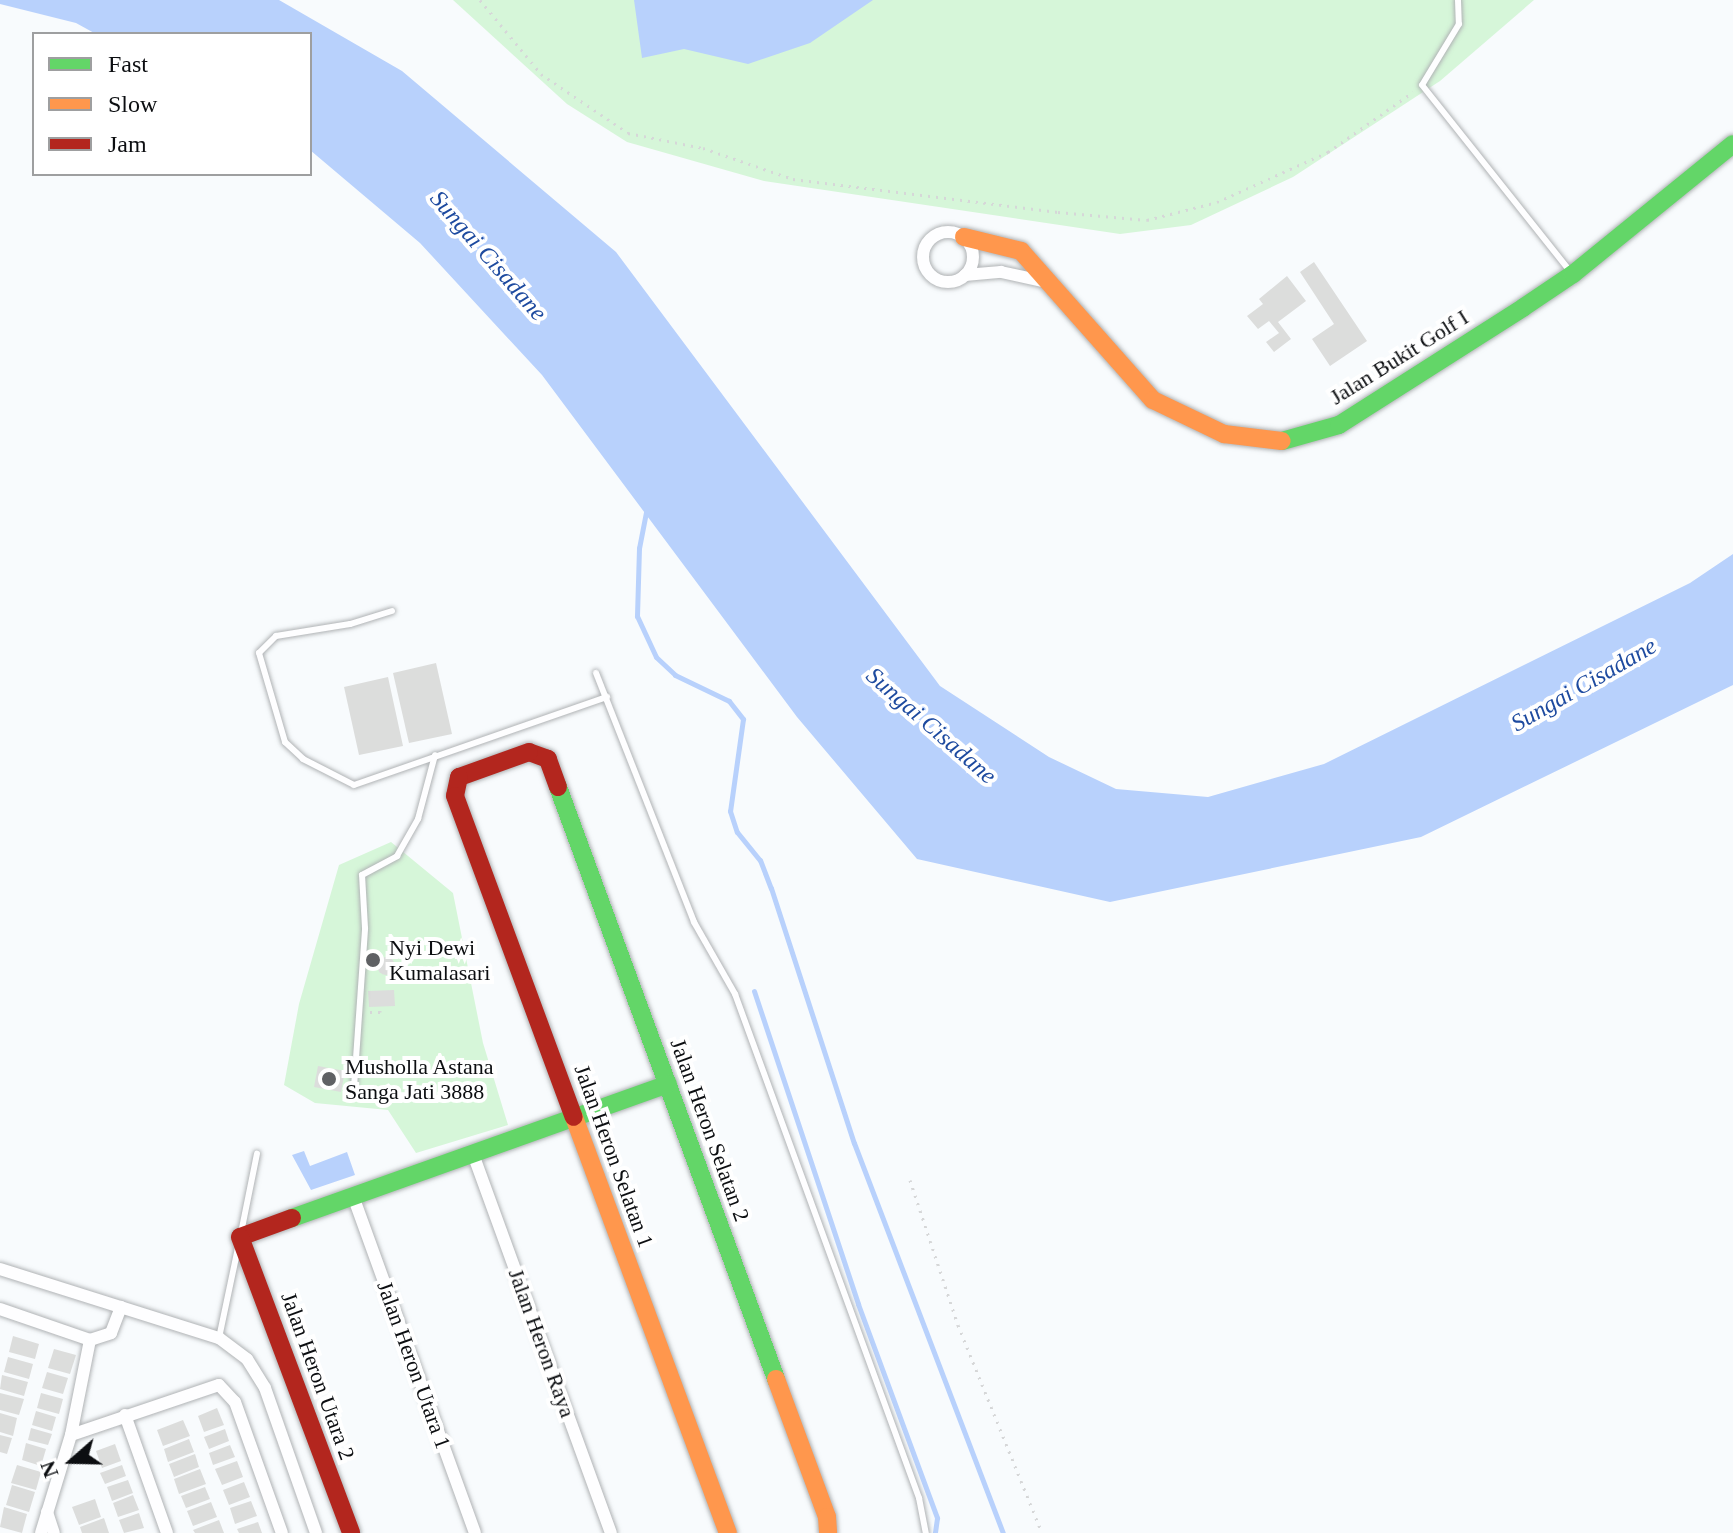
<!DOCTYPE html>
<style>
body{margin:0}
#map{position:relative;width:1733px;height:1533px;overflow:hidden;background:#f8fbfd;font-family:"Times New Roman",serif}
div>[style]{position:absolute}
.green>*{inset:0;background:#d6f6d9}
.water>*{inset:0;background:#b8d1fc}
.stream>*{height:5px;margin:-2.5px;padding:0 2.5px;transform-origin:2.5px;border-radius:2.5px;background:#b8d1fc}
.building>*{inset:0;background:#dcdddc}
.round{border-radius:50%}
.path>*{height:3px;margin-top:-1.5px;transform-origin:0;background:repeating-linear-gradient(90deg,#d6d7d8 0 2px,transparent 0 8px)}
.roads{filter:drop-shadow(0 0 2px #b0b3b5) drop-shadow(0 0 2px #b0b3b5)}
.lane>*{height:6px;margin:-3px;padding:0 3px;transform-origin:3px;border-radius:3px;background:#fefeff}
.street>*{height:12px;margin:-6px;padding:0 6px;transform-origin:6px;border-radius:6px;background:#fefeff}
.street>.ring{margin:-6px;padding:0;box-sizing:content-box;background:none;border:12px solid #fefeff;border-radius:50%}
.fast>*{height:18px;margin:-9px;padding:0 9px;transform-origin:9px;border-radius:9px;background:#63d668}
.slow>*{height:18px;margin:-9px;padding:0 9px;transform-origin:9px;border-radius:9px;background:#ff974d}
.jam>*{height:18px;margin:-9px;padding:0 9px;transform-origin:9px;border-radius:9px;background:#b3261e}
.dots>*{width:22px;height:22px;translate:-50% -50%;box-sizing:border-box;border:4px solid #fff;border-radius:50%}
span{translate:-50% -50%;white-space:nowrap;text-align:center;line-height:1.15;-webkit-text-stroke:8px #fff;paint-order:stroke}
.street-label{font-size:22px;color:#0c0e11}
.poi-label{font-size:22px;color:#0c0e11}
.left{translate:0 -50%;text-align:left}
.water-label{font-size:24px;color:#1d4a9f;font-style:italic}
.legend{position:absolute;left:32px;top:32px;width:280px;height:144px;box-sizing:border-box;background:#fff;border:2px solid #9e9fa0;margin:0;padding:10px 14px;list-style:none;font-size:24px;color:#0c0e11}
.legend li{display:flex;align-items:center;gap:16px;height:40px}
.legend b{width:40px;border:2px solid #9e9fa0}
.north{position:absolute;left:32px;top:1421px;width:80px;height:80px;-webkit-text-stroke:6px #fff;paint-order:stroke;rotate:250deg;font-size:22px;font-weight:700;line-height:32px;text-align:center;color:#0c0e11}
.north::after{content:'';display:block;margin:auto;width:28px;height:36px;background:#0c0e11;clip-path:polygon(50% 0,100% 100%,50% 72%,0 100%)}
</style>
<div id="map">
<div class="green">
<div style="clip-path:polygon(453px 0,1534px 0,1440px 81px,1293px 177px,1191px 225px,1120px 234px,764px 181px,627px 142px,567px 104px)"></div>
<div style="clip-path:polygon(391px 842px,453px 893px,483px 1043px,508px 1125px,416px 1153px,388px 1110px,315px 1103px,284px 1085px,299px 1004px,339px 865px)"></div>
</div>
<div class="water">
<div style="clip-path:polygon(0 0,279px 0,402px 71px,616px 252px,940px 686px,1049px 757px,1116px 789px,1208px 797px,1324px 764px,1690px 583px,1733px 554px,1733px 685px,1421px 837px,1110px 902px,917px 859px,797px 717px,542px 375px,420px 243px,310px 150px,310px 34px,96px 34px,76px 23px,0 4px)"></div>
<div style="clip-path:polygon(634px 0,873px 0,810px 43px,748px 64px,684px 49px,642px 58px)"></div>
<div style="clip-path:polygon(304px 1151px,310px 1166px,347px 1152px,355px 1175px,311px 1190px,292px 1155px)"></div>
</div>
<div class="stream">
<div style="left:647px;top:507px;width:42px;rotate:101deg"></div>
<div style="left:639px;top:548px;width:68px;rotate:91.7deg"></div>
<div style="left:637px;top:616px;width:45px;rotate:65.1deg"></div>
<div style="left:656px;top:657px;width:26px;rotate:43deg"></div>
<div style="left:675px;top:675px;width:60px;rotate:25.7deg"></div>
<div style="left:729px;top:701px;width:23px;rotate:52deg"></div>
<div style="left:743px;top:719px;width:93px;rotate:98deg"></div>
<div style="left:730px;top:811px;width:22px;rotate:72deg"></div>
<div style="left:737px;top:832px;width:36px;rotate:51deg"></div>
<div style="left:760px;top:860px;width:30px;rotate:69deg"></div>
<div style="left:771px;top:888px;width:268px;rotate:72deg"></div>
<div style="left:854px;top:1143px;width:417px;rotate:69.1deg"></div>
<div style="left:754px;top:991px;width:330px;rotate:71.6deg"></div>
<div style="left:858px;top:1304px;width:228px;rotate:69.7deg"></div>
<div style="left:937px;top:1518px;width:15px;rotate:98deg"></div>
</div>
<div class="building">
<div style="clip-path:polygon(1314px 262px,1367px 341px,1330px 366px,1312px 339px,1334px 324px,1300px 272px)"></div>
<div style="clip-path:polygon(1287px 276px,1306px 301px,1278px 322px,1291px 339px,1274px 352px,1266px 342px,1279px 333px,1269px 321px,1258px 329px,1247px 316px,1263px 304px,1259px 299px)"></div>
<div style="clip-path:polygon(436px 663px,452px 734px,409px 743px,393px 673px)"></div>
<div style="clip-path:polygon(388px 677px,403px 746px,359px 755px,344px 687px)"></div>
<div class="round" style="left:377px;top:957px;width:18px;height:18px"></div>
<div style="clip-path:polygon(394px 990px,395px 1006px,369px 1007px,368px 991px)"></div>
<div style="clip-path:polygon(318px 1066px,345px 1071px,341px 1092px,314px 1087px)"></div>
<div style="clip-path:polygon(13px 1336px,39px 1344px,35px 1359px,9px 1352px)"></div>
<div style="clip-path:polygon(54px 1349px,76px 1355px,70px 1374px,48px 1368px)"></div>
<div style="clip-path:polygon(8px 1357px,33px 1364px,29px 1379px,4px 1372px)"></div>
<div style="clip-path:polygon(47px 1372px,68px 1378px,63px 1394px,42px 1388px)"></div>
<div style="clip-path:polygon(2px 1375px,28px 1382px,24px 1396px,0 1389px)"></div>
<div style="clip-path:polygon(0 1393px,24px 1399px,19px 1415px,0 1410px)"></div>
<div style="clip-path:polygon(41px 1393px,63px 1399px,59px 1414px,37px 1408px)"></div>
<div style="clip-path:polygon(217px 1408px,224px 1425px,204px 1432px,198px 1416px)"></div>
<div style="clip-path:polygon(36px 1411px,56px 1417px,52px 1431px,32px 1425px)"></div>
<div style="clip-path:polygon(0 1413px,17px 1418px,13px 1436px,0 1432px)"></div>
<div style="clip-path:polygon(183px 1420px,190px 1436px,163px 1446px,157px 1430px)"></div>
<div style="clip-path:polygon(31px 1428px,52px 1434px,48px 1445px,28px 1440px)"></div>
<div style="clip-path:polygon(225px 1429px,229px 1441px,209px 1449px,204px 1437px)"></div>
<div style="clip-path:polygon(0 1435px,12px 1438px,7px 1454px,0 1452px)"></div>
<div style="clip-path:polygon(189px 1439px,194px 1452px,168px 1462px,164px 1449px)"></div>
<div style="clip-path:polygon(26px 1443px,46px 1449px,41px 1466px,22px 1460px)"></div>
<div style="clip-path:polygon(115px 1444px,121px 1461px,102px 1468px,96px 1451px)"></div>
<div style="clip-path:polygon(230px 1445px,235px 1457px,213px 1465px,209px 1453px)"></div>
<div style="clip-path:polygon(195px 1454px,199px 1467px,174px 1477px,169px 1464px)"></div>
<div style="clip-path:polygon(237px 1461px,243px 1477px,222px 1485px,215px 1469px)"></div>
<div style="clip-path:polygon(17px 1465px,41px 1472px,36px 1490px,11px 1483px)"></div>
<div style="clip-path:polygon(122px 1465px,126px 1476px,105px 1484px,100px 1473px)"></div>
<div style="clip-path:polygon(200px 1469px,206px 1484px,179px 1494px,174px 1479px)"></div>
<div style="clip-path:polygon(128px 1480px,133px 1493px,112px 1501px,107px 1487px)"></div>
<div style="clip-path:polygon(244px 1482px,250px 1497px,229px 1505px,223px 1490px)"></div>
<div style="clip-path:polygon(12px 1485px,35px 1492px,29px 1512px,6px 1505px)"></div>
<div style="clip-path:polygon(205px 1487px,210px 1499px,186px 1508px,181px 1496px)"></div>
<div style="clip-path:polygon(133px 1495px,139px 1510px,118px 1517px,113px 1503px)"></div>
<div style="clip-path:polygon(95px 1499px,101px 1517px,79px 1525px,72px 1507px)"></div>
<div style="clip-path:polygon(251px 1501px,257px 1516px,235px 1524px,230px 1508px)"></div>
<div style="clip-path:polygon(211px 1502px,217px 1517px,193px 1526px,187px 1511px)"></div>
<div style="clip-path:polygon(4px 1507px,27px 1514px,22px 1533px,0 1527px)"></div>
<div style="clip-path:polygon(139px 1513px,144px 1528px,124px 1533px,119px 1520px)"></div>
<div style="clip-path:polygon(104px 1518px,109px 1533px,82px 1533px,80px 1527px)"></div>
<div style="clip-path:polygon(219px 1520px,224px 1533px,195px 1533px,193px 1530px)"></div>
<div style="clip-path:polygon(258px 1522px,262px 1533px,239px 1533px,237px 1529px)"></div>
</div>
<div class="path">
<div style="left:480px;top:0;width:96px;rotate:50.5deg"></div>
<div style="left:541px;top:74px;width:105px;rotate:34.1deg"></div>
<div style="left:628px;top:133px;width:76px;rotate:11.3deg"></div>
<div style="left:703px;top:148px;width:95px;rotate:19deg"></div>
<div style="left:793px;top:179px;width:267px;rotate:7.1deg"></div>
<div style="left:1058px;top:212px;width:89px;rotate:5.1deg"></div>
<div style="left:1147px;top:220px;width:72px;rotate:-14.4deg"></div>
<div style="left:1217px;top:202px;width:122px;rotate:-24.2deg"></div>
<div style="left:1328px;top:152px;width:104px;rotate:-35.2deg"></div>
<div style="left:370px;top:1012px;width:10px"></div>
<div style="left:380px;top:1012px;width:5px;rotate:-90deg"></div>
<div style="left:910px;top:1180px;width:153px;rotate:71.7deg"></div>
<div style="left:958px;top:1325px;width:224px;rotate:68deg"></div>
</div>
<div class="roads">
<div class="lane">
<div style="left:1458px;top:0;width:24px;rotate:88deg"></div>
<div style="left:1459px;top:24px;width:71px;rotate:121.2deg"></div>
<div style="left:1422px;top:85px;width:238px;rotate:51.5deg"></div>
<div style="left:392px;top:611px;width:44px;rotate:162.8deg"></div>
<div style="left:350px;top:624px;width:75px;rotate:170.8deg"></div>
<div style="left:276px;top:636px;width:24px;rotate:135deg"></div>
<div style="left:259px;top:653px;width:93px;rotate:73.7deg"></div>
<div style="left:285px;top:742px;width:25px;rotate:43deg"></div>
<div style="left:303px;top:759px;width:57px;rotate:27deg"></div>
<div style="left:354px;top:785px;width:268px;rotate:-19.2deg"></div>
<div style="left:596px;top:673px;width:268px;rotate:68.5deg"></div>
<div style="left:694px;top:922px;width:83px;rotate:60.3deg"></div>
<div style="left:735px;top:994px;width:537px;rotate:69.94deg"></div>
<div style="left:919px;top:1498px;width:36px;rotate:79deg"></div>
<div style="left:354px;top:1087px;width:159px;rotate:-86deg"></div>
<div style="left:365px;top:928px;width:53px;rotate:-93.2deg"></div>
<div style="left:362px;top:875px;width:40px;rotate:-28deg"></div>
<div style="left:397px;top:856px;width:43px;rotate:-60.4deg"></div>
<div style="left:418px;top:819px;width:66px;rotate:-75.1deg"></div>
<div style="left:241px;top:1233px;width:81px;rotate:-78.6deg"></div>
<div style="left:219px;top:1338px;width:92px;rotate:-78.1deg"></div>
</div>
<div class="street">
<div class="ring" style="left:923px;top:232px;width:38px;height:38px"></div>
<div style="left:965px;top:275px;width:36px;rotate:-5deg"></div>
<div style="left:1001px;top:272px;width:43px;rotate:12.1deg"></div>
<div style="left:473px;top:1154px;width:403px;rotate:70deg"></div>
<div style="left:353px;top:1196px;width:358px;rotate:70.1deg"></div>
<div style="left:0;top:1269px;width:230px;rotate:17.5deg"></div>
<div style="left:219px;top:1338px;width:35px;rotate:37deg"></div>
<div style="left:247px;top:1359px;width:34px;rotate:58deg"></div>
<div style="left:265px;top:1388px;width:154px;rotate:70.6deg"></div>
<div style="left:0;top:1309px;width:95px;rotate:19deg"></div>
<div style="left:90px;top:1340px;width:22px;rotate:-18deg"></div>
<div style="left:111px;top:1333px;width:28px;rotate:-69deg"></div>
<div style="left:125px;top:1415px;width:125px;rotate:70.4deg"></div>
<div style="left:71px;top:1435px;width:156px;rotate:-18.7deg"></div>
<div style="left:219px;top:1385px;width:23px;rotate:47deg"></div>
<div style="left:235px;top:1402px;width:139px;rotate:70.3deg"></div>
<div style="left:47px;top:1512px;width:22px;rotate:72deg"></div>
<div style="left:41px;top:1533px;width:102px;rotate:-73deg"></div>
<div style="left:71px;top:1435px;width:97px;rotate:-78.7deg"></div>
</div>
<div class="fast">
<div style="left:1282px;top:441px;width:59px;rotate:-15.7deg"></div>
<div style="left:1339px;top:425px;width:219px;rotate:-32.5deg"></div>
<div style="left:1524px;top:307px;width:59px;rotate:-34deg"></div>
<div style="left:1573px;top:274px;width:206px;rotate:-39.1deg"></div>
<div style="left:558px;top:787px;width:631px;rotate:69.78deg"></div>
<div style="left:292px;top:1218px;width:399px;rotate:-19.6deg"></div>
</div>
<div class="slow">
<div style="left:964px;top:237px;width:59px;rotate:13.8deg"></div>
<div style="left:1021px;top:251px;width:199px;rotate:48.5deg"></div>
<div style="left:1153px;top:400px;width:79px;rotate:25.6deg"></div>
<div style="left:1224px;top:434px;width:58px;rotate:6.9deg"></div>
<div style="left:574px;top:1117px;width:444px;rotate:69.7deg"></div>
<div style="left:776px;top:1379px;width:147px;rotate:69.7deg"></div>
<div style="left:827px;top:1517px;width:16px;rotate:86deg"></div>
</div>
<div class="jam">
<div style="left:558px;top:787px;width:30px;rotate:-110deg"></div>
<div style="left:548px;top:759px;width:20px;rotate:-160deg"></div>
<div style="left:529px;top:752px;width:74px;rotate:160.3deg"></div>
<div style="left:459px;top:777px;width:19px;rotate:102deg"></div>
<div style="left:455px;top:796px;width:342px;rotate:69.7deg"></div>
<div style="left:292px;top:1218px;width:55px;rotate:159.9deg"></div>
<div style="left:240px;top:1237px;width:316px;rotate:69.4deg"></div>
</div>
</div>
<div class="dots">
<div style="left:373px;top:960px;background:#5f6164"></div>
<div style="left:329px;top:1079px;background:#5f6164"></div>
</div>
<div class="street-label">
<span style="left:1399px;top:357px;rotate:-32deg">Jalan Bukit Golf I</span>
<span style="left:710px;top:1130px;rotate:70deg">Jalan Heron Selatan 2</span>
<span style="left:614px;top:1156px;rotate:70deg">Jalan Heron Selatan 1</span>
<span style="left:542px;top:1343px;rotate:70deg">Jalan Heron Raya</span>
<span style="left:414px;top:1365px;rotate:70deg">Jalan Heron Utara 1</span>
<span style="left:318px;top:1376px;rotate:70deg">Jalan Heron Utara 2</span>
</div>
<div class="poi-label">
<span class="left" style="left:389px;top:960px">Nyi Dewi<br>Kumalasari</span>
<span class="left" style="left:345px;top:1079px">Musholla Astana<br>Sanga Jati 3888</span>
</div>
<div class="water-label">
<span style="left:488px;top:256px;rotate:49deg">Sungai Cisadane</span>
<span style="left:1584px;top:685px;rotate:-30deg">Sungai Cisadane</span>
<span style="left:931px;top:726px;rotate:41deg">Sungai Cisadane</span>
</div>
<ul class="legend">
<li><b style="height:10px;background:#63d668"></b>Fast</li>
<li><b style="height:10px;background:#ff974d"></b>Slow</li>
<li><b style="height:10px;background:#b3261e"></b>Jam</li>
</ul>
<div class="north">N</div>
</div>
